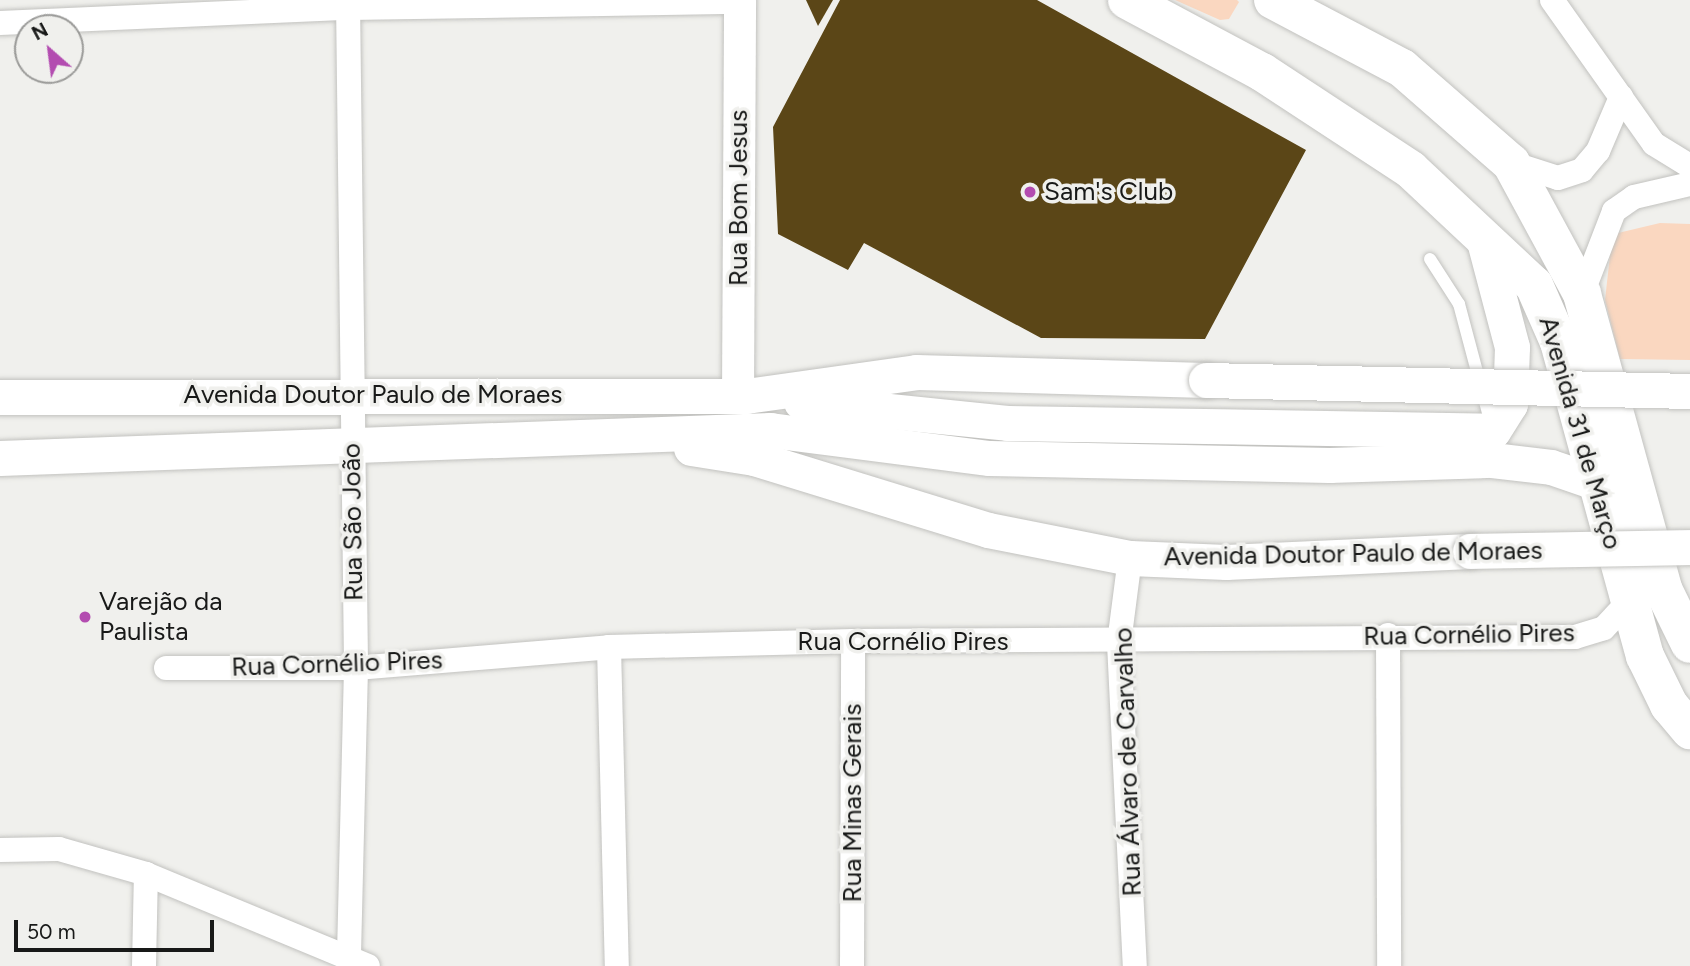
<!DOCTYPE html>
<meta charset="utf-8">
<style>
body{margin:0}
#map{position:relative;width:1690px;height:966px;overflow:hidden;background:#f0f0ed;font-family:Figtree,sans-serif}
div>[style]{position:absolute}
.green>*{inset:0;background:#fad7c0}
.building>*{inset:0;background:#5b4617}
.roads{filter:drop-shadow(0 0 2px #c2c2bf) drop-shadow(0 0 2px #c2c2bf)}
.service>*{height:12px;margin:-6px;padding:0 6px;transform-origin:6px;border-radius:6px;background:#fff}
.minor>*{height:24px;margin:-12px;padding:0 12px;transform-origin:12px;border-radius:12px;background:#fff}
.tertiary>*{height:32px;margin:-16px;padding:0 16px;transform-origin:16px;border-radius:16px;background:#fff}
.secondary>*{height:35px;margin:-17.5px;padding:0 17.5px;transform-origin:17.5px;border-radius:17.5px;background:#fff}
.primary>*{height:38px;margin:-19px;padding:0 19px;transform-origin:19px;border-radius:19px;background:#fff}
.bridges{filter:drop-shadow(0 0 2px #c2c2bf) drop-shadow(0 0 2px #c2c2bf)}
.secondary-bridge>*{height:35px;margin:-17.5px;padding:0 17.5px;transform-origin:17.5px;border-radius:17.5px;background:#fff}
.dots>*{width:19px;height:19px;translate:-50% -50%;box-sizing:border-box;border:4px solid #f0f0ed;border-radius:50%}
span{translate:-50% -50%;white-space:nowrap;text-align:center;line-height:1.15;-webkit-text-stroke:7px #f0f0ed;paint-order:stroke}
.poi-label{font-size:26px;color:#181918}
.left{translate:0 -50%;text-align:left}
.street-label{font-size:26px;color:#181918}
.north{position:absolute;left:14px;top:14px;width:70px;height:70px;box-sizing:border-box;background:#f0f0ed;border:2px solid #9a9a98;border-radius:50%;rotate:332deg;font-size:19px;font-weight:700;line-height:28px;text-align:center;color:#181918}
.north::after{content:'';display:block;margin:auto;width:24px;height:32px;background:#b34cb0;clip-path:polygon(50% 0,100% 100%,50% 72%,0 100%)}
.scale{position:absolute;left:14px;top:920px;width:200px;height:32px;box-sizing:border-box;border:4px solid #181918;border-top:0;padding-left:9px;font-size:21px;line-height:24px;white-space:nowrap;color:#181918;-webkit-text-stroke:5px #f0f0ed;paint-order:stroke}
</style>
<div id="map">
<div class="green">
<div style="clip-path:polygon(1175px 0,1237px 0,1239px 2px,1229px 19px,1220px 20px)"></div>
<div style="clip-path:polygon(1660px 223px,1690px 224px,1690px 360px,1620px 359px,1605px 300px,1611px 247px,1618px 233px)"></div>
</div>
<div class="building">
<div style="clip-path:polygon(806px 0,833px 0,818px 26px)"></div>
<div style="clip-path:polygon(840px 0,1037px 0,1306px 150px,1205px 339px,1041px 338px,864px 243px,848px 270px,778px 234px,773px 127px)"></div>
</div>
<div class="roads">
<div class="service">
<div style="left:1430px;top:259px;width:54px;rotate:57.2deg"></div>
<div style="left:1459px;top:304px;width:124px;rotate:75.1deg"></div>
</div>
<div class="minor">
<div style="left:348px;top:0;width:668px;rotate:89.31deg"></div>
<div style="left:356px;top:668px;width:291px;rotate:91.4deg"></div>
<div style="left:1552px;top:0;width:176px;rotate:54.7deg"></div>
<div style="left:1654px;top:144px;width:42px;rotate:31.4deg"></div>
<div style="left:0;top:23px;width:348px;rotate:-2.5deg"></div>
<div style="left:348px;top:8px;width:392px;rotate:-0.9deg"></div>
<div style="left:1511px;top:163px;width:49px;rotate:17.7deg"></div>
<div style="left:1558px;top:178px;width:25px;rotate:-18deg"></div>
<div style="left:1582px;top:170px;width:25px;rotate:-50deg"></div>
<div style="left:1598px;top:151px;width:59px;rotate:-66.9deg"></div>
<div style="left:1582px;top:294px;width:89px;rotate:-68.9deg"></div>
<div style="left:1614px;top:211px;width:24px;rotate:-35deg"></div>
<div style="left:1634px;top:197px;width:57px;rotate:-13.1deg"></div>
<div style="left:1130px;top:558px;width:86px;rotate:97.4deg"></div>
<div style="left:1119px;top:643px;width:323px;rotate:87.2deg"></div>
<div style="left:1388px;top:635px;width:331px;rotate:89.8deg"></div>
<div style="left:609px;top:647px;width:319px;rotate:88.6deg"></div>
<div style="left:166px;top:668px;width:190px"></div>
<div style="left:356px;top:668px;width:254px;rotate:-4.7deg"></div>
<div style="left:609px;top:647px;width:244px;rotate:-1.4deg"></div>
<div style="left:853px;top:641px;width:722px;rotate:-0.32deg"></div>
<div style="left:1575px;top:637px;width:30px;rotate:-17deg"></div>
<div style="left:1604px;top:628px;width:35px;rotate:-47deg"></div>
<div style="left:0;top:850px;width:59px;rotate:-1deg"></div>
<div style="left:59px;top:849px;width:91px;rotate:16deg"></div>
<div style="left:146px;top:874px;width:240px;rotate:22.5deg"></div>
<div style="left:144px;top:966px;width:92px;rotate:-88.8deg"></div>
<div style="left:852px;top:966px;width:325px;rotate:-89.8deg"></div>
</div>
<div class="tertiary">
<div style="left:738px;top:396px;width:396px;rotate:-89.7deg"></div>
</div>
<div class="secondary">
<div style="left:0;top:397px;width:746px;rotate:-0.08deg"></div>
<div style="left:746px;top:396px;width:172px;rotate:-8deg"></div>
<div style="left:916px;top:372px;width:290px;rotate:1.6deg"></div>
<div style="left:801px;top:402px;width:207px;rotate:5.8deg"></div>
<div style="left:1007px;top:423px;width:486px;rotate:0.9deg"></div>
<div style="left:1493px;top:431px;width:32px;rotate:-58deg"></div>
<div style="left:1510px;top:404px;width:57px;rotate:-88deg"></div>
<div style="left:1512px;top:347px;width:114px;rotate:-104.8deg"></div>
<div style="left:691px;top:448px;width:64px;rotate:9deg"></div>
<div style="left:754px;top:458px;width:245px;rotate:17.1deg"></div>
<div style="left:988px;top:530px;width:145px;rotate:11.2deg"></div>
<div style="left:1130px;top:558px;width:96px;rotate:2.4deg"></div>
<div style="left:1226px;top:562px;width:244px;rotate:-2.6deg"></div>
<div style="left:0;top:458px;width:771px;rotate:-2.08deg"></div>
<div style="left:770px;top:430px;width:221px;rotate:7.3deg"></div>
<div style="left:989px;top:458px;width:340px;rotate:1.2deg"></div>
<div style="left:1329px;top:465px;width:163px;rotate:-1.8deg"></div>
<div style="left:1492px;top:460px;width:59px;rotate:6.8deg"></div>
<div style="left:1551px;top:467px;width:46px;rotate:18.8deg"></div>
</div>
<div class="primary">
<div style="left:1127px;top:0;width:153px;rotate:28.1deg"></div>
<div style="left:1262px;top:72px;width:178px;rotate:33.3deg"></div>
<div style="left:1411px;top:170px;width:168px;rotate:43.1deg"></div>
<div style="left:1534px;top:285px;width:62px;rotate:66.3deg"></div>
<div style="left:1559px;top:342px;width:326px;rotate:74.7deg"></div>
<div style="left:1645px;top:656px;width:55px;rotate:63.9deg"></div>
<div style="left:1669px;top:705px;width:33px;rotate:50deg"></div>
<div style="left:1273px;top:0;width:146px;rotate:27.8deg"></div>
<div style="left:1402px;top:68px;width:145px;rotate:41.1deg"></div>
<div style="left:1511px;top:163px;width:149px;rotate:61.5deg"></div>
<div style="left:1582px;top:294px;width:306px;rotate:74.6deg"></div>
<div style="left:1663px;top:589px;width:61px;rotate:63.9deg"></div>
</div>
</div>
<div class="bridges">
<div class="secondary-bridge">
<div style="left:1206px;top:380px;width:484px;rotate:1.3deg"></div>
<div style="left:1470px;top:551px;width:220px;rotate:-1deg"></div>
</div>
</div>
<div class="dots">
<div style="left:1030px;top:192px;background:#b34cb0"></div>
<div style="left:85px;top:617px;background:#b34cb0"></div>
</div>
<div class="poi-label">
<span class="left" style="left:1044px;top:192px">Sam's Club</span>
<span class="left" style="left:99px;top:617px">Varejão da<br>Paulista</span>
</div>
<div class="street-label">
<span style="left:739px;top:198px;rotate:-90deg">Rua Bom Jesus</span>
<span style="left:373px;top:395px">Avenida Doutor Paulo de Moraes</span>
<span style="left:1580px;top:433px;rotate:74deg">Avenida 31 de Março</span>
<span style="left:353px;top:522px;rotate:-91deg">Rua São João</span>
<span style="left:1353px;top:554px;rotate:-1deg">Avenida Doutor Paulo de Moraes</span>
<span style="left:1469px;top:635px;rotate:-1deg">Rua Cornélio Pires</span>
<span style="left:903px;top:642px">Rua Cornélio Pires</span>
<span style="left:337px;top:664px;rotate:-2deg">Rua Cornélio Pires</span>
<span style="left:1128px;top:762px;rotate:-92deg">Rua Álvaro de Carvalho</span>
<span style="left:853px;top:803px;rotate:-90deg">Rua Minas Gerais</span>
</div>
<div class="north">N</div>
<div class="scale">50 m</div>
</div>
